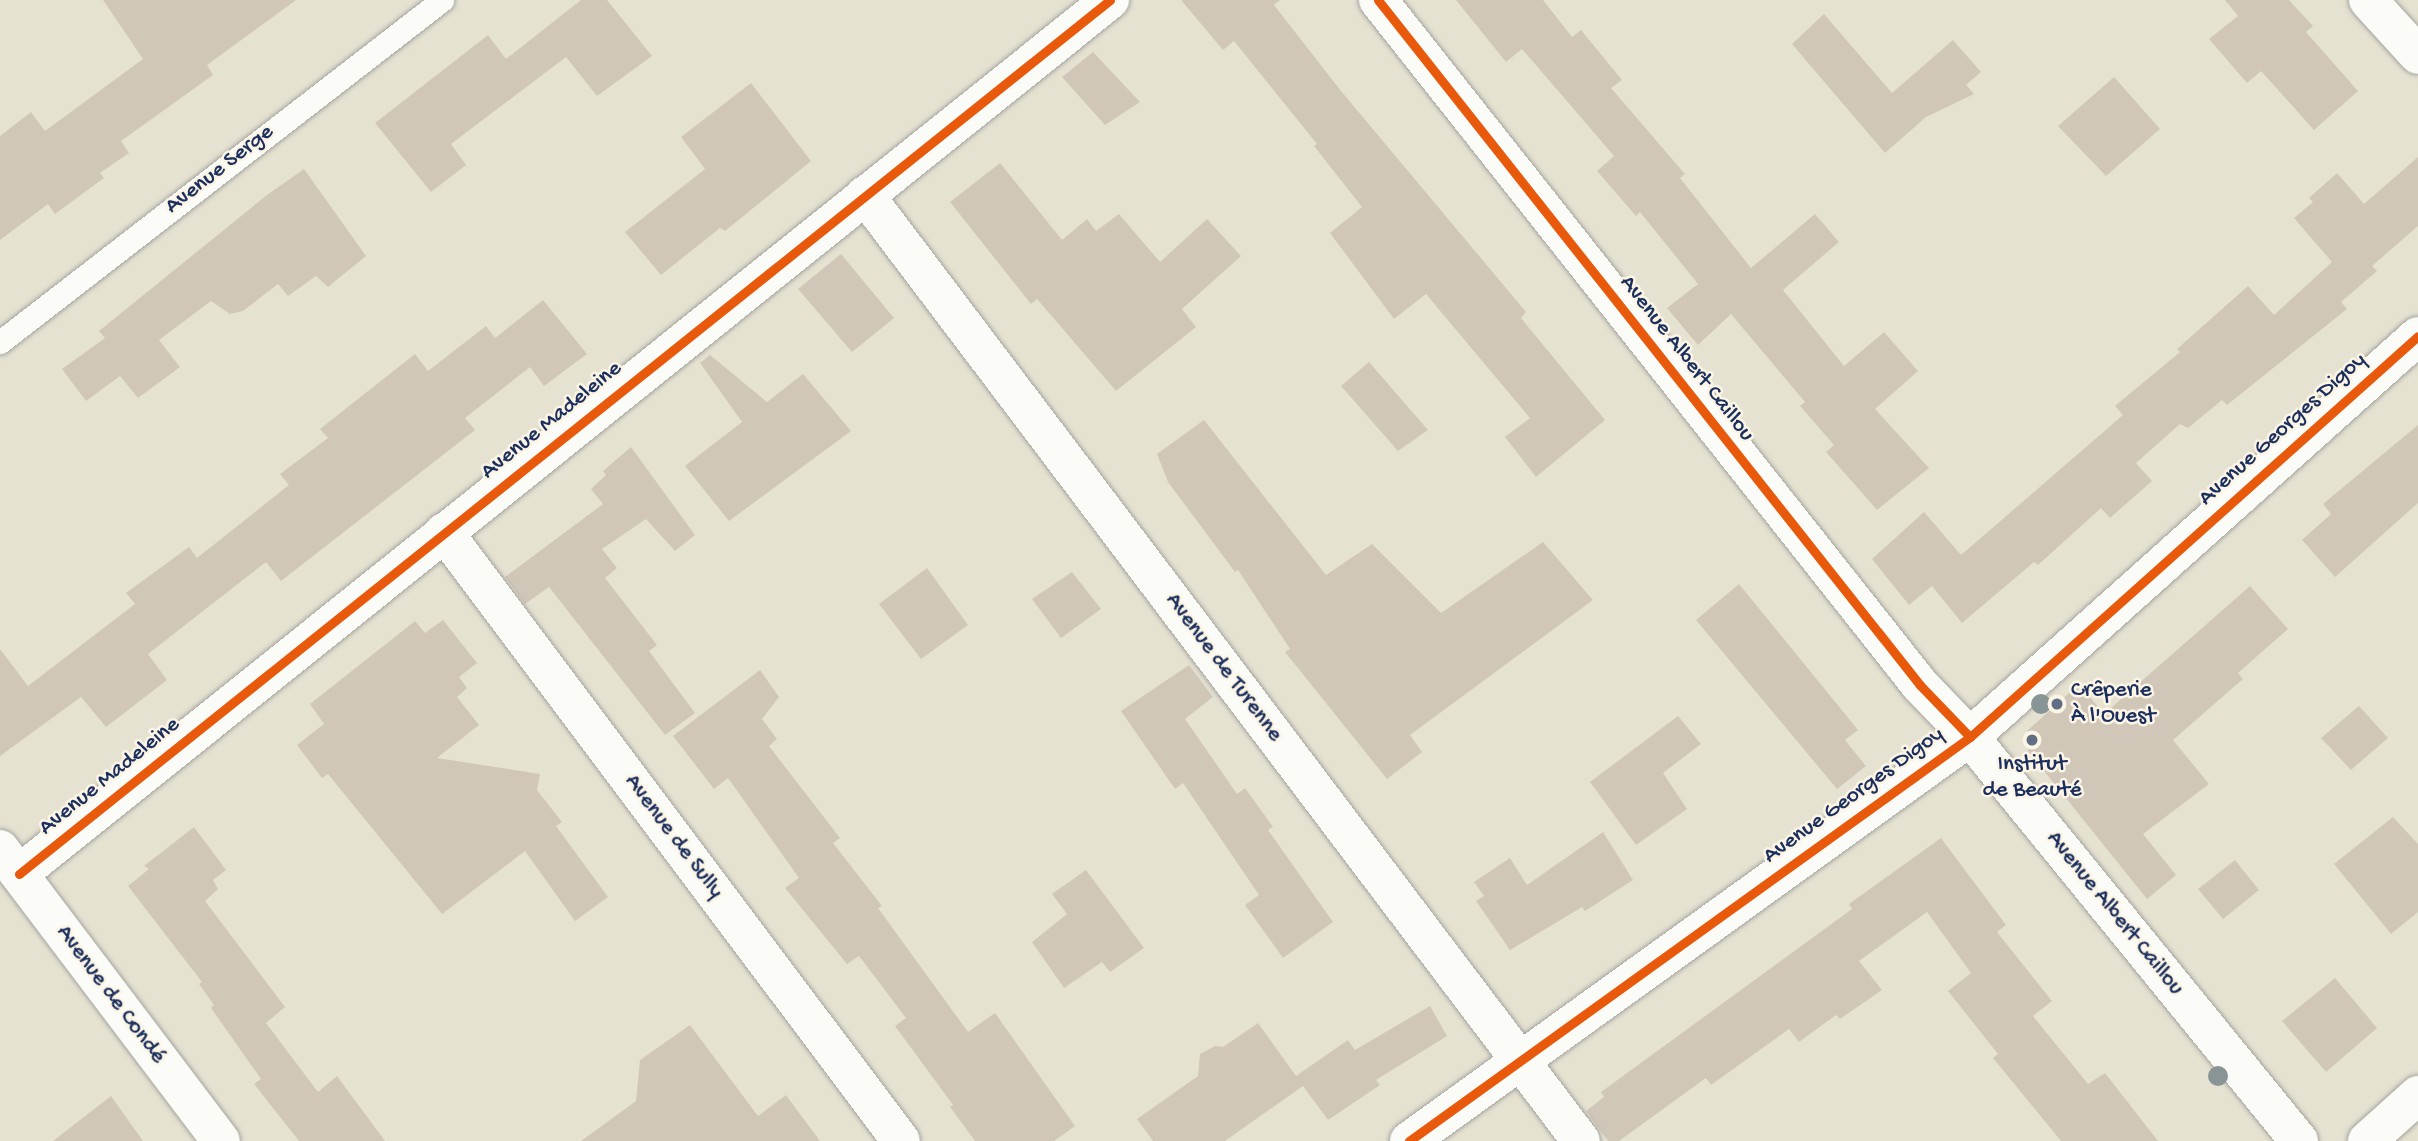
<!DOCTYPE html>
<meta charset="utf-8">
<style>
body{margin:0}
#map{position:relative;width:2418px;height:1141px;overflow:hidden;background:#e6e2d1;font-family:"Gochi Hand",sans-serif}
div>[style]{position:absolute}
.building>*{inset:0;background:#d0c7b9}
.roads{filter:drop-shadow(0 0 2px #a5a4a1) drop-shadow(0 0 2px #a5a4a1)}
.service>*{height:23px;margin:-11.5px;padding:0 11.5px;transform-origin:11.5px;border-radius:11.5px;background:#fbfbf8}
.minor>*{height:38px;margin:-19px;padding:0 19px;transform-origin:19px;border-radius:19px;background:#fbfbf8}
.cycleway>*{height:9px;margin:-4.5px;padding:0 4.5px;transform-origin:4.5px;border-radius:4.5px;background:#e8590c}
.trees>*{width:20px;height:20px;margin:-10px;border-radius:50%;background:#889495}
.dots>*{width:19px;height:19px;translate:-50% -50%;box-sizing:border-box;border:4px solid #fcf5e5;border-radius:50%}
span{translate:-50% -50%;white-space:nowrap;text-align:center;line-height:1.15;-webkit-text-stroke:5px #fcf5e5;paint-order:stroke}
.street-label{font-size:23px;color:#1b2f5e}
.poi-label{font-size:23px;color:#1b2f5e}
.left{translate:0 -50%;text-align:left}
</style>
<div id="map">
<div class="building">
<div style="clip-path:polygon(103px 0,296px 0,207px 65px,213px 75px,121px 141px,129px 153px,100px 173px,104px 178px,55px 214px,48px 204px,0 240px,0 136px,31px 112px,45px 131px,143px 59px)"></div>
<div style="clip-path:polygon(581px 0,607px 0,652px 56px,597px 96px,566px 57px,451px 144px,466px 165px,431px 192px,375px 123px,488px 35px,506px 59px)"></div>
<div style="clip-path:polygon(1181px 0,1280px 0,1274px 5px,1341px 91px,1526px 312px,1521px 318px,1605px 420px,1536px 477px,1505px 437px,1530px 418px,1426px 294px,1394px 319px,1330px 233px,1362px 207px,1314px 146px,1317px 144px,1234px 41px,1223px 50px)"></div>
<div style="clip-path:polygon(1456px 0,1543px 0,1572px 37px,1581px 30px,1622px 80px,1611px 88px,1685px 174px,1680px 178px,1751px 268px,1815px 214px,1839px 242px,1783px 290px,1844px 366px,1884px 332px,1918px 371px,1875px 409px,1929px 468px,1877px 510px,1826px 452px,1834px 445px,1800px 406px,1805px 402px,1731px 314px,1698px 345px,1667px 308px,1698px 284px,1640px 212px,1636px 216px,1597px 171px,1614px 156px,1522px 49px,1506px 62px)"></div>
<div style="clip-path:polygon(2225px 0,2289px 0,2313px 26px,2306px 32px,2358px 91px,2314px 130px,2261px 71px,2247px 83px,2209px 39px,2238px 16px)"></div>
<div style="clip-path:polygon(1824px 14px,1892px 93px,1953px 40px,1981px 72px,1966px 85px,1974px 94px,1926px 117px,1885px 153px,1792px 44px)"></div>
<div style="clip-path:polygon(1093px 52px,1140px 102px,1105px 125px,1062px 77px)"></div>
<div style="clip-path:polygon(2114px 77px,2160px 129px,2106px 176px,2058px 126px)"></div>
<div style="clip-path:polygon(751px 83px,811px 161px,725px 231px,720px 228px,661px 275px,625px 232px,705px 169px,681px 137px)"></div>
<div style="clip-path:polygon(2418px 157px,2418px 226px,2372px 266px,2377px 271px,2341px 302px,2347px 309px,2227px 405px,2222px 400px,2188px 428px,2180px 424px,2136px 463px,2152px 481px,2110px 518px,2101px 508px,2038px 565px,2034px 562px,1962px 623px,1932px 586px,1909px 605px,1872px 559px,1924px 512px,1961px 555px,2123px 415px,2115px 406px,2180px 352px,2177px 349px,2248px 286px,2274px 315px,2332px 262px,2294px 218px,2313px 202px,2309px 198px,2337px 173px,2364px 204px)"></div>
<div style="clip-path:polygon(1000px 163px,1062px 240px,1087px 219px,1096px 231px,1119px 214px,1160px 262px,1207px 219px,1241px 256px,1182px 309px,1196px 327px,1116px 391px,1037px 299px,1031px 304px,950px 202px)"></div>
<div style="clip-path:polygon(304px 169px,366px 256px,328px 287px,316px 276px,288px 296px,278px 284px,243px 311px,230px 314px,211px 301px,159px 340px,180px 367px,138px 398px,120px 376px,86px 401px,62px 369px,105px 338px,99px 331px,267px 195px)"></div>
<div style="clip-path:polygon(841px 254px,894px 318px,852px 352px,798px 289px)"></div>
<div style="clip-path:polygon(543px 300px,587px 354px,544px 386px,530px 367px,465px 418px,475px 430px,281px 581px,266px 562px,148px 654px,167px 680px,106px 727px,81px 697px,0 756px,0 649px,28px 686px,135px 604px,126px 593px,189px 547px,197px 558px,289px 485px,280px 474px,328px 438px,320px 429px,415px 354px,428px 371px,486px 326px,495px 338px)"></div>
<div style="clip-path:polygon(710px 355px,767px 402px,803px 374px,851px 431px,729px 521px,685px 466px,742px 422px,700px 363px)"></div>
<div style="clip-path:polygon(1369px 362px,1428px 430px,1398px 451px,1341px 386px)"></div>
<div style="clip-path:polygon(1204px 420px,1326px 575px,1372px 544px,1441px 613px,1543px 542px,1593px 600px,1410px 735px,1422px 752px,1387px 779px,1285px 652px,1290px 649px,1238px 570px,1235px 572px,1168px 482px,1157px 454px)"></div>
<div style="clip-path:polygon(2418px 425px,2418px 503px,2335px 577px,2302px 540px,2331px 514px,2323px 504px)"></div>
<div style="clip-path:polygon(631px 447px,695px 535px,675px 551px,646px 519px,602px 549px,617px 568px,605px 578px,657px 645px,649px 651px,695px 713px,665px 735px,549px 587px,525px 604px,505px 577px,603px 504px,591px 489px,606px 475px,603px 471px)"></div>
<div style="clip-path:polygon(927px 568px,968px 625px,921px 659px,879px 604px)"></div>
<div style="clip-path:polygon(1072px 572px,1101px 609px,1061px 638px,1032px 599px)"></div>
<div style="clip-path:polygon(1739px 584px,1858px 730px,1845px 740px,1866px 766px,1837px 789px,1696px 620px)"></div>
<div style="clip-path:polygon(2250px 586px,2288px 629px,2238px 673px,2243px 679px,2173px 740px,2209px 784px,2143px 834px,2176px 875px,2147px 899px,2028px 751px,2027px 731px,2079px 684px,2104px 714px)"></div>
<div style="clip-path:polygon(443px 620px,477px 663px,459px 677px,467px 688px,457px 697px,479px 725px,437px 758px,540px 774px,537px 790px,562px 822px,556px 826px,608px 897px,575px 921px,525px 851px,442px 914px,328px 774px,322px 778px,297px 745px,324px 724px,310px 704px,415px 621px,425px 633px)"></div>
<div style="clip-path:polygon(1189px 665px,1213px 697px,1185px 719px,1237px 794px,1245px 788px,1273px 827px,1268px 830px,1333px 922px,1283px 958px,1245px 905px,1259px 895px,1183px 783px,1175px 789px,1121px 711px)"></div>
<div style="clip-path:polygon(760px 670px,779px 697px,762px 719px,777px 739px,769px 746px,840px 838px,833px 843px,882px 906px,878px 908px,968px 1032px,995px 1013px,1075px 1126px,1054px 1141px,975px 1141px,950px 1107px,953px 1105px,895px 1026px,906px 1018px,859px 956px,847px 964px,785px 888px,799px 878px,728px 778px,714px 789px,673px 736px)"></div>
<div style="clip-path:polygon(2359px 706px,2388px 738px,2351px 770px,2321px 738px)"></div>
<div style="clip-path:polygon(1678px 716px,1701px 744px,1663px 773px,1687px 809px,1636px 845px,1590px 782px)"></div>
<div style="clip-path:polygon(2393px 817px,2418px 844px,2418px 912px,2391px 934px,2334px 864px)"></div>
<div style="clip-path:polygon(194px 827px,226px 870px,213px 880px,218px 889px,205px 901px,285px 1007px,266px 1023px,318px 1092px,337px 1076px,385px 1141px,299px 1141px,254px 1084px,261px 1079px,211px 1008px,214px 1005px,199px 984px,202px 982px,128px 886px,149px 869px,144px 866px)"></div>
<div style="clip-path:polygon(1603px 832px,1633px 880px,1585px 911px,1582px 907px,1510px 950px,1476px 901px,1484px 896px,1474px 882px,1510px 858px,1527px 885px)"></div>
<div style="clip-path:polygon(1941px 838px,2006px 925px,1997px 932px,2052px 1001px,2033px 1016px,2088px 1084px,2105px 1073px,2158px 1141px,2061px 1141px,1993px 1058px,1998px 1054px,1948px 991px,1971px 973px,1927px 912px,1859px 961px,1882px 990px,1840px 1019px,1836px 1015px,1799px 1042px,1789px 1029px,1711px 1085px,1706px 1078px,1619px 1141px,1608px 1141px,1586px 1111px,1604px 1097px,1601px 1092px,1852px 909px,1849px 904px)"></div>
<div style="clip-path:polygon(2235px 860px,2259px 890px,2223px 919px,2198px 889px)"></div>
<div style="clip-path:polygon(1086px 870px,1144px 948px,1110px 972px,1102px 962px,1064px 988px,1032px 942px,1067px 914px,1052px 894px)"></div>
<div style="clip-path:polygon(2335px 978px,2377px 1028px,2326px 1072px,2282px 1021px)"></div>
<div style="clip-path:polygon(1430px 1006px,1447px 1036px,1376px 1080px,1380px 1085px,1328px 1120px,1303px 1086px,1225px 1141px,1153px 1141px,1137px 1119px,1198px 1076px,1200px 1054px,1215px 1046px,1223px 1047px,1258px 1023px,1296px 1076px,1348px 1040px,1355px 1050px)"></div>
<div style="clip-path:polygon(690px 1025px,758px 1116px,786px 1095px,820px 1141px,581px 1141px,636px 1101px,640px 1060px)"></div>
<div style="clip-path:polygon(111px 1096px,143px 1141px,53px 1141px)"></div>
</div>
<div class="roads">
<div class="service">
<div style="left:0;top:342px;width:559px;rotate:-37.73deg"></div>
</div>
<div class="minor">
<div style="left:1378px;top:0;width:873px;rotate:51.65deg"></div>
<div style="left:1920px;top:685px;width:72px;rotate:46.1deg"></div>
<div style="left:1970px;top:737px;width:521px;rotate:50.84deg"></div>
<div style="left:2368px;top:0;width:74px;rotate:47.7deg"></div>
<div style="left:865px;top:195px;width:1186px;rotate:52.88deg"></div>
<div style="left:444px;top:532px;width:761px;rotate:53.12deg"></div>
<div style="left:0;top:849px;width:366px;rotate:52.9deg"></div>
<div style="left:19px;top:874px;width:1398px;rotate:-38.7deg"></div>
<div style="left:1409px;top:1141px;width:691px;rotate:-35.76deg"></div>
<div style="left:1970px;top:737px;width:601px;rotate:-41.83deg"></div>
<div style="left:2367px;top:1141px;width:69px;rotate:-42deg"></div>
</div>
</div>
<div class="cycleway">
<div style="left:1378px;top:0;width:873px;rotate:51.65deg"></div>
<div style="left:1920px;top:685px;width:72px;rotate:46.1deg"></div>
<div style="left:19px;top:874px;width:1398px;rotate:-38.7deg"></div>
<div style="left:1409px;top:1141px;width:691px;rotate:-35.76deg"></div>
<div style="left:1970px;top:737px;width:601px;rotate:-41.83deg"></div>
</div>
<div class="trees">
<div style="left:2041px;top:704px"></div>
<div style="left:2218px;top:1076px"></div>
</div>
<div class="dots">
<div style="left:2057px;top:704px;background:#626e86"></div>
<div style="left:2032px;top:740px;background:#626e86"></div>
</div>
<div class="street-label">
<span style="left:220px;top:170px;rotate:-38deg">Avenue Serge</span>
<span style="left:1686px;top:359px;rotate:52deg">Avenue Albert Caillou</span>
<span style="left:552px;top:421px;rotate:-39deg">Avenue Madeleine</span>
<span style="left:2283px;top:430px;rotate:-42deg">Avenue Georges Digoy</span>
<span style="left:1223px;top:668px;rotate:53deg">Avenue de Turenne</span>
<span style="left:110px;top:777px;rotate:-39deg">Avenue Madeleine</span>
<span style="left:1854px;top:796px;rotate:-36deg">Avenue Georges Digoy</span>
<span style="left:673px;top:837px;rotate:53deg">Avenue de Sully</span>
<span style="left:2114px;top:914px;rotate:51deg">Avenue Albert Caillou</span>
<span style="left:110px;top:995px;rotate:53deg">Avenue de Condé</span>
</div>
<div class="poi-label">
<span class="left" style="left:2071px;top:704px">Crêperie<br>À l'Ouest</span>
<span style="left:2032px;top:778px">Institut<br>de Beauté</span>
</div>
</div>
